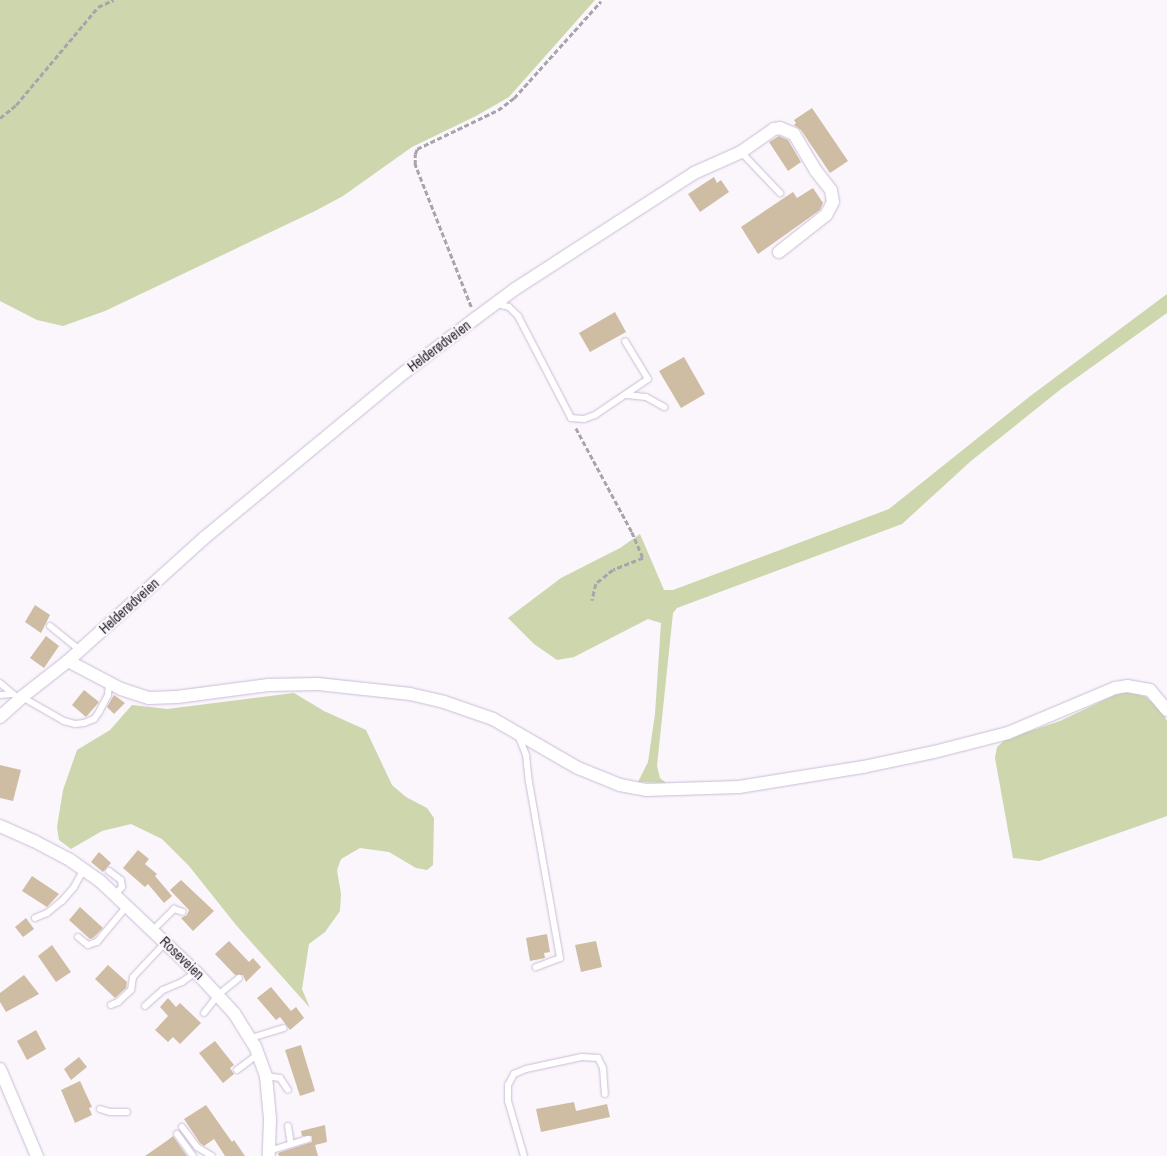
<!DOCTYPE html>
<meta charset="utf-8">
<style>
body{margin:0}
#map{position:relative;width:1167px;height:1156px;overflow:hidden;background:#faf6fc;font-family:"Archivo Narrow",sans-serif}
div>[style]{position:absolute}
.green>*{inset:0;background:#cdd6ad}
.building>*{inset:0;background:#cebca3}
.path>*{height:2.5px;margin-top:-1.25px;transform-origin:0;background:repeating-linear-gradient(90deg,#a9a4ac 0 5px,transparent 0 7.5px)}
.roads{filter:drop-shadow(0 0 1px #cbbbd5) drop-shadow(0 0 1px #cbbbd5)}
.lane>*{height:6px;margin:-3px;padding:0 3px;transform-origin:3px;border-radius:3px;background:#fff}
.street>*{height:12px;margin:-6px;padding:0 6px;transform-origin:6px;border-radius:6px;background:#fff}
span{translate:-50% -50%;white-space:nowrap;text-align:center;line-height:1.15;-webkit-text-stroke:4px #faf6fc;paint-order:stroke}
.street-label{font-size:14px;color:#2a242e}
</style>
<div id="map">
<div class="green">
<div style="clip-path:polygon(0 0,595px 0,509px 97px,476px 116px,412px 147px,343px 196px,315px 211px,105px 311px,63px 326px,37px 320px,0 301px)"></div>
<div style="clip-path:polygon(1167px 294px,1167px 313px,1061px 389px,971px 461px,902px 524px,677px 608px,673px 613px,657px 766px,660px 778px,666px 783px,638px 782px,648px 762px,655px 714px,661px 623px,648px 619px,574px 657px,557px 660px,534px 644px,508px 618px,561px 578px,620px 548px,640px 534px,664px 590px,673px 590px,889px 509px,1029px 397px)"></div>
<div style="clip-path:polygon(1128px 691px,1146px 697px,1161px 710px,1167px 721px,1167px 816px,1039px 861px,1013px 858px,995px 758px,997px 747px,1006px 739px,1060px 721px,1119px 693px)"></div>
<div style="clip-path:polygon(294px 693px,324px 711px,366px 730px,392px 785px,406px 797px,427px 808px,434px 818px,433px 865px,427px 870px,416px 868px,389px 852px,360px 848px,341px 859px,337px 870px,341px 894px,340px 911px,325px 932px,309px 944px,302px 989px,310px 1008px,236px 925px,189px 866px,162px 839px,131px 824px,102px 831px,71px 849px,59px 840px,57px 827px,63px 790px,77px 750px,110px 730px,132px 705px,167px 709px)"></div>
</div>
<div class="building">
<div style="clip-path:polygon(812px 108px,848px 161px,830px 173px,801px 130px,794px 125px,796px 123px,794px 120px)"></div>
<div style="clip-path:polygon(779px 136px,788px 140px,801px 162px,788px 171px,769px 142px)"></div>
<div style="clip-path:polygon(714px 177px,717px 183px,721px 180px,729px 192px,700px 212px,688px 194px)"></div>
<div style="clip-path:polygon(813px 188px,823px 203px,820px 210px,758px 254px,741px 227px,793px 192px,797px 198px)"></div>
<div style="clip-path:polygon(615px 312px,626px 332px,590px 352px,579px 333px)"></div>
<div style="clip-path:polygon(684px 357px,705px 394px,681px 408px,659px 371px)"></div>
<div style="clip-path:polygon(35px 605px,50px 615px,41px 633px,25px 622px)"></div>
<div style="clip-path:polygon(46px 636px,59px 646px,44px 668px,30px 658px)"></div>
<div style="clip-path:polygon(84px 690px,99px 702px,86px 717px,72px 705px)"></div>
<div style="clip-path:polygon(114px 695px,125px 703px,114px 714px,107px 707px)"></div>
<div style="clip-path:polygon(0 765px,21px 770px,13px 801px,0 798px)"></div>
<div style="clip-path:polygon(138px 850px,149px 859px,145px 864px,157px 874px,155px 876px,172px 896px,164px 903px,148px 884px,145px 887px,123px 868px)"></div>
<div style="clip-path:polygon(99px 852px,111px 863px,103px 872px,91px 862px)"></div>
<div style="clip-path:polygon(32px 876px,59px 894px,47px 907px,22px 891px)"></div>
<div style="clip-path:polygon(181px 880px,214px 911px,193px 931px,181px 918px,187px 915px,189px 910px,170px 890px)"></div>
<div style="clip-path:polygon(80px 907px,103px 928px,93px 938px,90px 939px,69px 920px)"></div>
<div style="clip-path:polygon(26px 918px,34px 929px,23px 937px,15px 927px)"></div>
<div style="clip-path:polygon(547px 934px,550px 952px,544px 953px,545px 958px,530px 961px,526px 938px)"></div>
<div style="clip-path:polygon(229px 941px,249px 962px,253px 958px,261px 967px,246px 982px,243px 975px,235px 975px,215px 954px)"></div>
<div style="clip-path:polygon(596px 941px,602px 967px,581px 972px,575px 945px)"></div>
<div style="clip-path:polygon(52px 945px,71px 972px,56px 982px,38px 956px)"></div>
<div style="clip-path:polygon(108px 965px,127px 982px,126px 988px,115px 998px,95px 979px)"></div>
<div style="clip-path:polygon(24px 975px,39px 994px,6px 1012px,0 1002px,0 993px)"></div>
<div style="clip-path:polygon(271px 987px,291px 1011px,296px 1007px,304px 1018px,290px 1030px,280px 1017px,276px 1020px,257px 998px)"></div>
<div style="clip-path:polygon(168px 998px,176px 1007px,180px 1003px,201px 1023px,180px 1044px,173px 1037px,168px 1042px,155px 1030px,168px 1016px,160px 1007px)"></div>
<div style="clip-path:polygon(36px 1030px,46px 1049px,27px 1060px,17px 1041px)"></div>
<div style="clip-path:polygon(215px 1041px,234px 1065px,230px 1068px,234px 1074px,223px 1083px,199px 1053px)"></div>
<div style="clip-path:polygon(301px 1045px,315px 1091px,300px 1096px,285px 1050px)"></div>
<div style="clip-path:polygon(79px 1057px,87px 1067px,71px 1080px,64px 1069px)"></div>
<div style="clip-path:polygon(80px 1081px,92px 1107px,89px 1108px,92px 1115px,75px 1123px,61px 1090px)"></div>
<div style="clip-path:polygon(574px 1102px,576px 1111px,607px 1104px,610px 1117px,541px 1132px,536px 1109px)"></div>
<div style="clip-path:polygon(206px 1105px,232px 1142px,234px 1140px,245px 1156px,225px 1156px,214px 1139px,204px 1146px,200px 1143px,184px 1119px)"></div>
<div style="clip-path:polygon(325px 1125px,327px 1142px,315px 1145px,318px 1156px,279px 1156px,278px 1153px,312px 1142px,312px 1136px,302px 1136px,301px 1131px)"></div>
<div style="clip-path:polygon(173px 1136px,187px 1156px,145px 1156px,168px 1140px)"></div>
</div>
<div class="path">
<div style="left:0;top:118px;width:21px;rotate:-39deg"></div>
<div style="left:16px;top:105px;width:128px;rotate:-50.1deg"></div>
<div style="left:98px;top:7px;width:17px;rotate:-25deg"></div>
<div style="left:471px;top:307px;width:153px;rotate:-111.5deg"></div>
<div style="left:415px;top:165px;width:11px;rotate:-90deg"></div>
<div style="left:415px;top:154px;width:5px;rotate:-68deg"></div>
<div style="left:417px;top:149px;width:90px;rotate:-25.7deg"></div>
<div style="left:498px;top:110px;width:20px;rotate:-37deg"></div>
<div style="left:514px;top:98px;width:130px;rotate:-48.1deg"></div>
<div style="left:576px;top:428px;width:118px;rotate:61.7deg"></div>
<div style="left:632px;top:532px;width:28px;rotate:67deg"></div>
<div style="left:643px;top:558px;width:32px;rotate:158deg"></div>
<div style="left:613px;top:570px;width:22px;rotate:141deg"></div>
<div style="left:596px;top:584px;width:17px;rotate:103deg"></div>
</div>
<div class="roads">
<div class="lane">
<div style="left:741px;top:152px;width:57px;rotate:46.4deg"></div>
<div style="left:497px;top:304px;width:12px;rotate:14deg"></div>
<div style="left:509px;top:307px;width:13px;rotate:45deg"></div>
<div style="left:518px;top:316px;width:115px;rotate:62.5deg"></div>
<div style="left:571px;top:418px;width:13px;rotate:4deg"></div>
<div style="left:584px;top:419px;width:12px;rotate:-20deg"></div>
<div style="left:595px;top:415px;width:64px;rotate:-34.2deg"></div>
<div style="left:648px;top:379px;width:44px;rotate:-121.2deg"></div>
<div style="left:627px;top:395px;width:19px;rotate:6deg"></div>
<div style="left:646px;top:397px;width:21px;rotate:29deg"></div>
<div style="left:50px;top:626px;width:38px;rotate:39deg"></div>
<div style="left:0;top:683px;width:25px;rotate:40deg"></div>
<div style="left:0;top:695px;width:12px;rotate:-5deg"></div>
<div style="left:22px;top:697px;width:48px;rotate:29.7deg"></div>
<div style="left:64px;top:721px;width:11px;rotate:15deg"></div>
<div style="left:75px;top:724px;width:9px;rotate:-6deg"></div>
<div style="left:84px;top:723px;width:11px;rotate:-22deg"></div>
<div style="left:94px;top:719px;width:9px;rotate:-54deg"></div>
<div style="left:99px;top:712px;width:19px;rotate:-62deg"></div>
<div style="left:108px;top:695px;width:12px;rotate:-85deg"></div>
<div style="left:518px;top:735px;width:22px;rotate:68deg"></div>
<div style="left:526px;top:755px;width:27px;rotate:84deg"></div>
<div style="left:529px;top:782px;width:179px;rotate:80deg"></div>
<div style="left:560px;top:958px;width:26px;rotate:159deg"></div>
<div style="left:109px;top:871px;width:15px;rotate:37deg"></div>
<div style="left:121px;top:880px;width:7px;rotate:82deg"></div>
<div style="left:122px;top:887px;width:11px;rotate:131deg"></div>
<div style="left:35px;top:918px;width:13px;rotate:-23deg"></div>
<div style="left:47px;top:913px;width:19px;rotate:-39deg"></div>
<div style="left:62px;top:901px;width:18px;rotate:-49deg"></div>
<div style="left:74px;top:887px;width:21px;rotate:-61deg"></div>
<div style="left:153px;top:930px;width:30px;rotate:-45deg"></div>
<div style="left:174px;top:909px;width:9px;rotate:18deg"></div>
<div style="left:78px;top:937px;width:13px;rotate:39deg"></div>
<div style="left:88px;top:945px;width:9px;rotate:-18deg"></div>
<div style="left:97px;top:942px;width:47px;rotate:-50.2deg"></div>
<div style="left:111px;top:1005px;width:8px;rotate:-23deg"></div>
<div style="left:118px;top:1002px;width:18px;rotate:-43deg"></div>
<div style="left:131px;top:990px;width:13px;rotate:-81deg"></div>
<div style="left:133px;top:977px;width:48px;rotate:-46.7deg"></div>
<div style="left:145px;top:1006px;width:24px;rotate:-42deg"></div>
<div style="left:163px;top:990px;width:21px;rotate:-23deg"></div>
<div style="left:182px;top:982px;width:17px;rotate:-36deg"></div>
<div style="left:204px;top:1013px;width:23px;rotate:-52deg"></div>
<div style="left:218px;top:995px;width:27px;rotate:-39deg"></div>
<div style="left:251px;top:1038px;width:34px;rotate:-17deg"></div>
<div style="left:237px;top:1070px;width:26px;rotate:-37deg"></div>
<div style="left:266px;top:1076px;width:14px;rotate:8deg"></div>
<div style="left:280px;top:1078px;width:14px;rotate:56deg"></div>
<div style="left:100px;top:1109px;width:10px;rotate:17deg"></div>
<div style="left:110px;top:1112px;width:17px"></div>
<div style="left:288px;top:1126px;width:18px;rotate:81deg"></div>
<div style="left:182px;top:1127px;width:25px;rotate:53deg"></div>
<div style="left:197px;top:1147px;width:17px;rotate:31deg"></div>
<div style="left:177px;top:1134px;width:27px;rotate:54deg"></div>
<div style="left:269px;top:1151px;width:41px;rotate:-17.1deg"></div>
<div style="left:524px;top:1156px;width:57px;rotate:-106.2deg"></div>
<div style="left:508px;top:1101px;width:16px;rotate:-90deg"></div>
<div style="left:508px;top:1085px;width:13px;rotate:-61deg"></div>
<div style="left:514px;top:1074px;width:13px;rotate:-23deg"></div>
<div style="left:526px;top:1069px;width:57px;rotate:-12.1deg"></div>
<div style="left:582px;top:1057px;width:16px;rotate:4deg"></div>
<div style="left:598px;top:1058px;width:11px;rotate:63deg"></div>
<div style="left:603px;top:1068px;width:26px;rotate:86deg"></div>
</div>
<div class="street">
<div style="left:68px;top:661px;width:60px;rotate:27.8deg"></div>
<div style="left:121px;top:689px;width:29px;rotate:18deg"></div>
<div style="left:149px;top:698px;width:28px;rotate:-2deg"></div>
<div style="left:177px;top:697px;width:92px;rotate:-7.5deg"></div>
<div style="left:268px;top:685px;width:50px;rotate:-1.1deg"></div>
<div style="left:318px;top:684px;width:93px;rotate:6.2deg"></div>
<div style="left:410px;top:694px;width:35px;rotate:13deg"></div>
<div style="left:444px;top:702px;width:52px;rotate:19.1deg"></div>
<div style="left:493px;top:719px;width:98px;rotate:30deg"></div>
<div style="left:578px;top:768px;width:45px;rotate:22deg"></div>
<div style="left:620px;top:785px;width:26px;rotate:11deg"></div>
<div style="left:646px;top:790px;width:93px;rotate:-1.8deg"></div>
<div style="left:739px;top:787px;width:126px;rotate:-9.2deg"></div>
<div style="left:863px;top:767px;width:73px;rotate:-11.9deg"></div>
<div style="left:934px;top:752px;width:76px;rotate:-14.4deg"></div>
<div style="left:1008px;top:733px;width:116px;rotate:-22.8deg"></div>
<div style="left:1115px;top:688px;width:12px;rotate:-9deg"></div>
<div style="left:1127px;top:686px;width:23px;rotate:10deg"></div>
<div style="left:1150px;top:690px;width:26px;rotate:50deg"></div>
<div style="left:0;top:717px;width:30px;rotate:-42deg"></div>
<div style="left:22px;top:697px;width:58px;rotate:-38deg"></div>
<div style="left:68px;top:661px;width:183px;rotate:-42.1deg"></div>
<div style="left:204px;top:538px;width:261px;rotate:-39.6deg"></div>
<div style="left:405px;top:372px;width:89px;rotate:-37.3deg"></div>
<div style="left:476px;top:318px;width:49px;rotate:-36.6deg"></div>
<div style="left:515px;top:289px;width:213px;rotate:-32.9deg"></div>
<div style="left:694px;top:173px;width:51px;rotate:-24.1deg"></div>
<div style="left:741px;top:152px;width:40px;rotate:-34.9deg"></div>
<div style="left:774px;top:129px;width:6px;rotate:-9deg"></div>
<div style="left:780px;top:128px;width:15px;rotate:23deg"></div>
<div style="left:794px;top:134px;width:43px;rotate:59.3deg"></div>
<div style="left:816px;top:171px;width:24px;rotate:52deg"></div>
<div style="left:831px;top:190px;width:12px;rotate:81deg"></div>
<div style="left:833px;top:202px;width:15px;rotate:118deg"></div>
<div style="left:826px;top:215px;width:60px;rotate:141.8deg"></div>
<div style="left:0;top:826px;width:37px;rotate:24deg"></div>
<div style="left:34px;top:841px;width:41px;rotate:27.8deg"></div>
<div style="left:70px;top:860px;width:38px;rotate:35deg"></div>
<div style="left:101px;top:882px;width:131px;rotate:43.5deg"></div>
<div style="left:196px;top:972px;width:56px;rotate:47.2deg"></div>
<div style="left:234px;top:1013px;width:39px;rotate:58deg"></div>
<div style="left:255px;top:1046px;width:32px;rotate:70deg"></div>
<div style="left:266px;top:1076px;width:43px;rotate:84.7deg"></div>
<div style="left:270px;top:1119px;width:37px;rotate:92deg"></div>
<div style="left:0;top:1069px;width:95px;rotate:67deg"></div>
</div>
</div>
<div class="street-label">
<span style="left:439px;top:346px;rotate:-37deg">Helderødveien</span>
<span style="left:129px;top:606px;rotate:-42deg">Helderødveien</span>
<span style="left:182px;top:958px;rotate:44deg">Roseveien</span>
</div>
</div>
